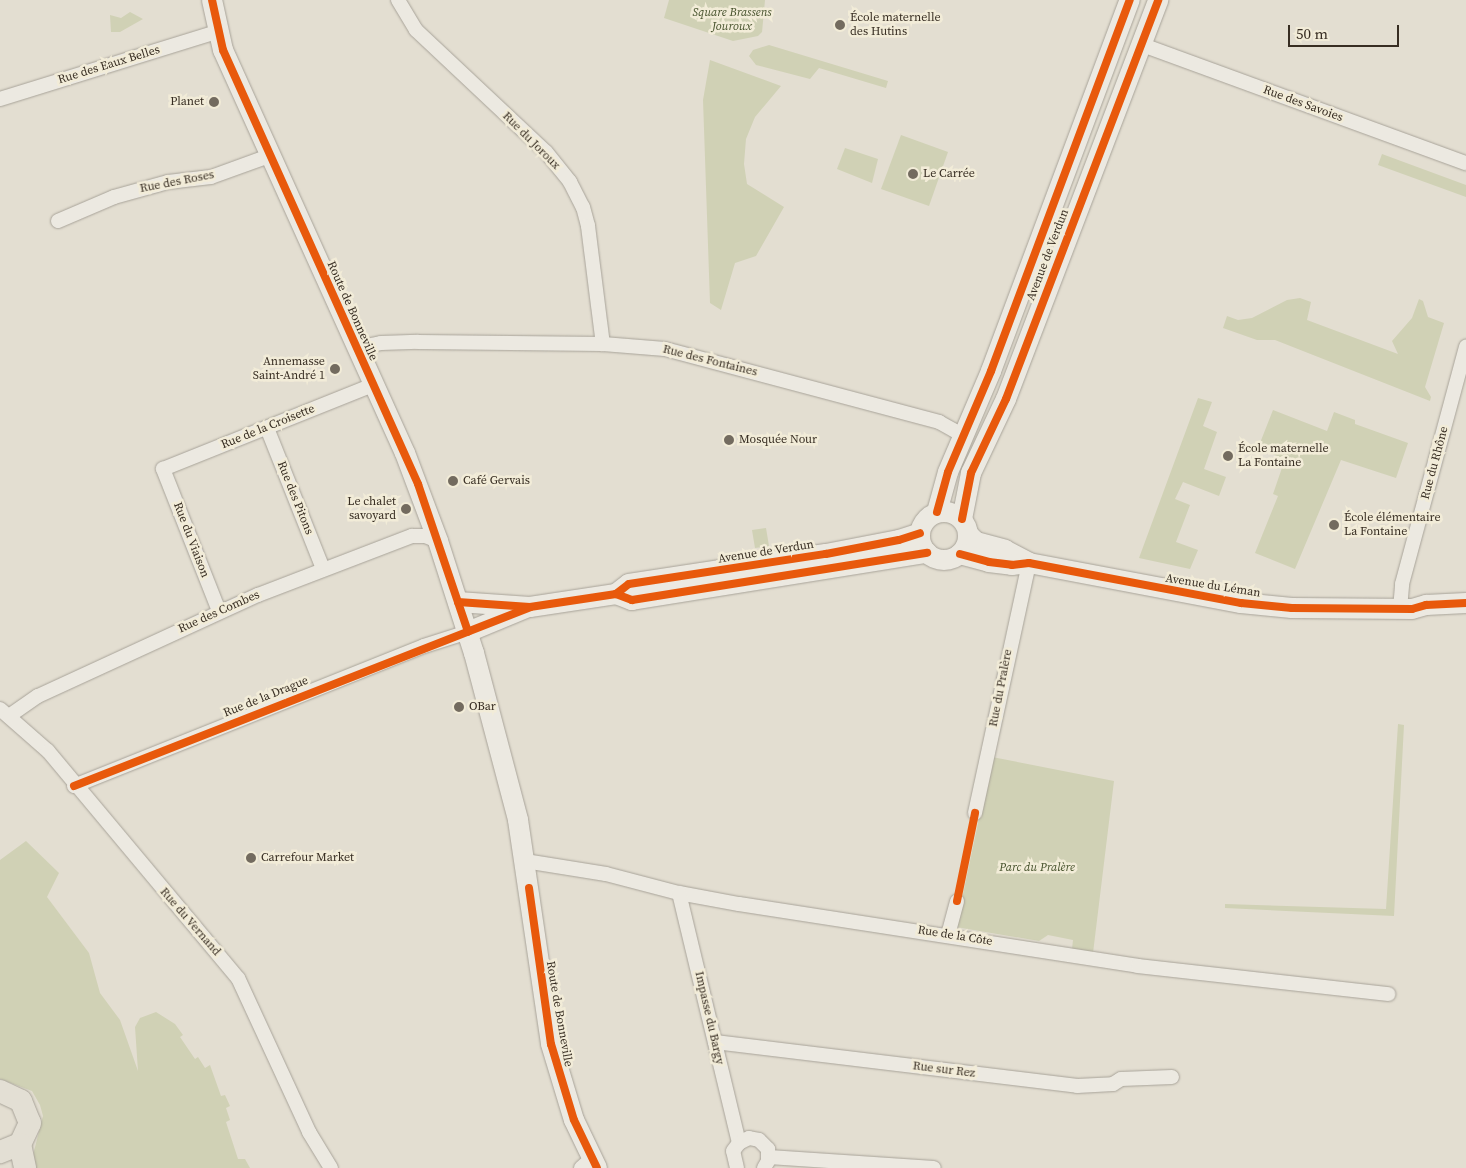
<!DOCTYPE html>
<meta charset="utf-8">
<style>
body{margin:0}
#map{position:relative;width:1466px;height:1168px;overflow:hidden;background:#e3ded1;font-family:"Source Serif 4",serif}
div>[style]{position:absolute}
.green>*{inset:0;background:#d0d1b5}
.roads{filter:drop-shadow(0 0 1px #a8a399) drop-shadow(0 0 1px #a8a399)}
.street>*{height:14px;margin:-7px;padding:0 7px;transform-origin:7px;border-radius:7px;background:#ece9e1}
.secondary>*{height:20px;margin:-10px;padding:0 10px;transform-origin:10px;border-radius:10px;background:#ece9e1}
.secondary>.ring{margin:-10px;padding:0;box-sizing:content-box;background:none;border:20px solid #ece9e1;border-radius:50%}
.primary>*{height:22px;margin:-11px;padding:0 11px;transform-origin:11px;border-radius:11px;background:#e3dfd4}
.cycleway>*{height:8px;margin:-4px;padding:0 4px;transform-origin:4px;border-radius:4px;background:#e8590c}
.dots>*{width:14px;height:14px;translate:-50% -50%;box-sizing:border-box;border:2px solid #f2ecd8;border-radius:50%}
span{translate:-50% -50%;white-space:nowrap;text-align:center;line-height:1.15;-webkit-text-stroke:5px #f2ecd8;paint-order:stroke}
.park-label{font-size:12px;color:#45512b;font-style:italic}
.poi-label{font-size:12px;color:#372d22}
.left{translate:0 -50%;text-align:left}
.right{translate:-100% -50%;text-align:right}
.street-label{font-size:12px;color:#372d22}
.scale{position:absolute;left:1288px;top:25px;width:111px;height:22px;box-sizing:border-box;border:2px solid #372d22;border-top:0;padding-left:6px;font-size:15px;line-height:18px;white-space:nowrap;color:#372d22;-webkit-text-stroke:4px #f2ecd8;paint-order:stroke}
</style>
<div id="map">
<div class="green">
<div style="clip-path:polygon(669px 0,765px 0,762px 32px,758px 36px,733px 41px,664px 18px)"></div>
<div style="clip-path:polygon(130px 12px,143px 19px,120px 32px,111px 32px,110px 15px,121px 18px)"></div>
<div style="clip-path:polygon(769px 45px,888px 81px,886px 88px,819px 68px,810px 79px,756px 65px,749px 56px,753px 50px)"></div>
<div style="clip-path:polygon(710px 60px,781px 86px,755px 117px,746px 139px,744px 164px,747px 184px,784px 207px,756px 256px,735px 263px,721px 310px,710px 303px,703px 100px)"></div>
<div style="clip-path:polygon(901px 135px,948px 152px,929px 206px,881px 189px)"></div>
<div style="clip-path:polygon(845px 148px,878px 159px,872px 183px,837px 169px)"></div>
<div style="clip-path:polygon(1382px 154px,1466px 185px,1466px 197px,1378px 165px)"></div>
<div style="clip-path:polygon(1300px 298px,1311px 302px,1307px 320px,1398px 354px,1392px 341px,1412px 318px,1419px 299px,1423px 301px,1428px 317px,1444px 323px,1425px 387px,1431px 397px,1430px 401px,1275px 340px,1257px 340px,1223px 328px,1227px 316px,1238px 320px,1252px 318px,1287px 300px)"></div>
<div style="clip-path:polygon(1198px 398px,1212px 402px,1203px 426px,1217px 432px,1204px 469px,1226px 477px,1219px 496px,1183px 482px,1175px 499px,1190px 505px,1176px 542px,1198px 550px,1190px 569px,1139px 558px)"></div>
<div style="clip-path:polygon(1273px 410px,1327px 431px,1334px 412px,1355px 420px,1355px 424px,1408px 443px,1396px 478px,1341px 460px,1295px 569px,1255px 553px,1278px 496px,1273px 494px,1285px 459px,1258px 448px)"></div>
<div style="clip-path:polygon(766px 528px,769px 546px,755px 548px,752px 530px)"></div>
<div style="clip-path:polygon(1398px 724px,1404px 725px,1394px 916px,1225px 908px,1225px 904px,1386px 909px)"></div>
<div style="clip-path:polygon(992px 757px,1114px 781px,1093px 953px,1072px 949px,1073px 940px,1048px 935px,1039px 941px,956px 927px)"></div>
<div style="clip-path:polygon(26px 841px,59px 873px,47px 897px,89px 953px,100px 993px,120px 1020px,138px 1071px,135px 1027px,140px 1018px,156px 1012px,175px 1024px,183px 1035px,180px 1037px,195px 1059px,198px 1057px,205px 1068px,210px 1065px,221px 1096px,225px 1095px,230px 1106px,226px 1108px,230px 1120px,226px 1122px,238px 1159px,245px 1159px,250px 1168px,36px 1168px,33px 1155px,43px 1116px,40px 1105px,32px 1091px,0 1079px,0 860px)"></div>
</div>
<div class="roads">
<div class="street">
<div style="left:398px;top:0;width:35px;rotate:59deg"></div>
<div style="left:416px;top:30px;width:178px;rotate:43.2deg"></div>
<div style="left:546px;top:152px;width:38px;rotate:51deg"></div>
<div style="left:570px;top:182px;width:28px;rotate:63deg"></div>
<div style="left:583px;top:207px;width:20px;rotate:75deg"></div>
<div style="left:588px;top:226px;width:119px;rotate:82.8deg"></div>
<div style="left:1140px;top:44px;width:347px;rotate:20.1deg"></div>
<div style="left:0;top:99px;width:227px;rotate:-17.2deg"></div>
<div style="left:58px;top:221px;width:61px;rotate:-23.2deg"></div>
<div style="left:114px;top:197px;width:56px;rotate:-15.5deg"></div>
<div style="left:168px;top:182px;width:43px;rotate:-6.6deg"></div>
<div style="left:211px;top:177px;width:62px;rotate:-19.9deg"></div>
<div style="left:356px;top:348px;width:25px;rotate:-11deg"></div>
<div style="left:381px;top:343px;width:37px;rotate:-2deg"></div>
<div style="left:418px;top:342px;width:185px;rotate:0.6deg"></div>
<div style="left:603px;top:344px;width:62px;rotate:4.6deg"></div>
<div style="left:665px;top:349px;width:284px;rotate:14.9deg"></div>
<div style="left:939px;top:422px;width:29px;rotate:29deg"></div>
<div style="left:267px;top:428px;width:152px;rotate:68.3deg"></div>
<div style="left:1400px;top:609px;width:25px;rotate:-85deg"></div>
<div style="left:1402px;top:584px;width:246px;rotate:-74.9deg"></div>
<div style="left:219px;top:611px;width:153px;rotate:-111.5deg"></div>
<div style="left:163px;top:469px;width:226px;rotate:-21.8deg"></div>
<div style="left:0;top:709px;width:64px;rotate:41.2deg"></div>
<div style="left:48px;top:751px;width:296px;rotate:50.1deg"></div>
<div style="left:238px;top:978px;width:170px;rotate:65.2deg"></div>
<div style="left:309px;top:1132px;width:42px;rotate:58.6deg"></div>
<div style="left:9px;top:716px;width:35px;rotate:-35deg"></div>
<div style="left:38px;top:696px;width:242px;rotate:-24.7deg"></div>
<div style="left:258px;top:595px;width:165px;rotate:-21deg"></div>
<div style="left:412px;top:536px;width:13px"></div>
<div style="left:425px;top:536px;width:14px;rotate:21deg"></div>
<div style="left:74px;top:786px;width:377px;rotate:-21.8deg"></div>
<div style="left:424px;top:646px;width:46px;rotate:-17.7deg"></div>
<div style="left:975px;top:813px;width:256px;rotate:-77.8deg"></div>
<div style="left:525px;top:861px;width:82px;rotate:9.1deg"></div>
<div style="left:606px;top:874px;width:75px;rotate:14.6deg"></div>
<div style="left:679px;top:893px;width:61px;rotate:10.4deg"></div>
<div style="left:739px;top:904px;width:404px;rotate:8.8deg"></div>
<div style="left:1138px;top:966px;width:252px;rotate:6.4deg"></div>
<div style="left:679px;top:893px;width:257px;rotate:76.5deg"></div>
<div style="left:948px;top:935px;width:35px;rotate:-75deg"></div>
<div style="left:715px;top:1042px;width:365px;rotate:6.9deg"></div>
<div style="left:1077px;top:1086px;width:36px;rotate:-3deg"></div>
<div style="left:1113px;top:1084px;width:9px;rotate:-32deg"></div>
<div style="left:1121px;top:1079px;width:51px;rotate:-2.2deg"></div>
<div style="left:769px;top:1157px;width:165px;rotate:3.8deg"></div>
<div style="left:581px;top:1168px;width:15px;rotate:-42deg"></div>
<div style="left:737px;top:1168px;width:17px;rotate:-103deg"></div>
<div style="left:733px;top:1151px;width:10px;rotate:-53deg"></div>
<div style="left:739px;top:1143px;width:11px;rotate:-27deg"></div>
<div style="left:749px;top:1138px;width:10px;rotate:11deg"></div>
<div style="left:759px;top:1140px;width:13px;rotate:45deg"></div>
<div style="left:768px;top:1149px;width:12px;rotate:90deg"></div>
<div style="left:768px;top:1161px;width:8px;rotate:120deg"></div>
</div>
<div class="secondary">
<div style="left:212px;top:0;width:51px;rotate:77.6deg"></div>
<div style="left:223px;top:50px;width:442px;rotate:65.7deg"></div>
<div style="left:405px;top:453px;width:94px;rotate:69.4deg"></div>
<div style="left:438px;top:541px;width:118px;rotate:72.2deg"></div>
<div style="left:474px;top:653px;width:173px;rotate:75.2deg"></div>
<div style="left:518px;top:820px;width:226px;rotate:81.6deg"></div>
<div style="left:551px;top:1044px;width:79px;rotate:73.2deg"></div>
<div style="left:574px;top:1120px;width:53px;rotate:64.4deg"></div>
<div class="ring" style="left:920px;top:512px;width:28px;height:28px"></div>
<div style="left:937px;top:512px;width:41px;rotate:-74.6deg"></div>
<div style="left:948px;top:472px;width:110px;rotate:-66.9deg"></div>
<div style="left:991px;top:371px;width:396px;rotate:-69.5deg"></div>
<div style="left:962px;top:519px;width:47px;rotate:-78.9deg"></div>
<div style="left:971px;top:473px;width:82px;rotate:-64.7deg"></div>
<div style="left:1006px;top:399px;width:427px;rotate:-69.1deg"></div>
<div style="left:968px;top:534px;width:11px;rotate:45deg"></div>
<div style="left:976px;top:542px;width:30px;rotate:15deg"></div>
<div style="left:1005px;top:550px;width:27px;rotate:28deg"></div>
<div style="left:960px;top:554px;width:30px;rotate:15deg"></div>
<div style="left:989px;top:562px;width:23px;rotate:7deg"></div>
<div style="left:1012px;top:565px;width:17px;rotate:-7deg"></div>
<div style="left:1029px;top:563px;width:216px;rotate:10.7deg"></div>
<div style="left:1241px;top:603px;width:51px;rotate:5.6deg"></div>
<div style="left:1292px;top:608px;width:120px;rotate:0.5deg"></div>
<div style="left:1412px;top:609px;width:15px;rotate:-16deg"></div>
<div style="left:1426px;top:605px;width:40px;rotate:-2.9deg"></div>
<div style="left:616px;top:594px;width:17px;rotate:21deg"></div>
<div style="left:632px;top:600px;width:299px;rotate:-9.1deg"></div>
<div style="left:458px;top:602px;width:72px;rotate:4deg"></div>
<div style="left:530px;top:607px;width:87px;rotate:-8.6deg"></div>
<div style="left:616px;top:594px;width:16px;rotate:-38deg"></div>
<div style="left:629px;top:584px;width:199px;rotate:-8.7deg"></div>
<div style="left:826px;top:554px;width:74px;rotate:-10.9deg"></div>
<div style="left:899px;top:540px;width:22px;rotate:-18deg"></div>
<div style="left:468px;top:632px;width:63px;rotate:-22.5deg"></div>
</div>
<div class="primary">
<div style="left:0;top:1091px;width:23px;rotate:25deg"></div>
<div style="left:21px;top:1101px;width:24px;rotate:68deg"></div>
<div style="left:30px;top:1123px;width:23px;rotate:115deg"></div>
<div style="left:20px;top:1144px;width:22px;rotate:158deg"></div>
<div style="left:20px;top:1144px;width:25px;rotate:78deg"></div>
</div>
</div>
<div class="cycleway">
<div style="left:212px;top:0;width:51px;rotate:77.6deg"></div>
<div style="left:223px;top:50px;width:476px;rotate:65.8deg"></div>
<div style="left:418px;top:484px;width:156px;rotate:71.3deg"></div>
<div style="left:937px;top:512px;width:41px;rotate:-74.6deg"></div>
<div style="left:948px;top:472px;width:110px;rotate:-66.9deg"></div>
<div style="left:991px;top:371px;width:396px;rotate:-69.5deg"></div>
<div style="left:962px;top:519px;width:47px;rotate:-78.9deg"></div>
<div style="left:971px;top:473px;width:82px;rotate:-64.7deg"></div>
<div style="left:1006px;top:399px;width:427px;rotate:-69.1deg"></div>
<div style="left:960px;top:554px;width:30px;rotate:15deg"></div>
<div style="left:989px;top:562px;width:23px;rotate:7deg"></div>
<div style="left:1012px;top:565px;width:17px;rotate:-7deg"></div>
<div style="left:1029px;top:563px;width:216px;rotate:10.7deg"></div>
<div style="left:1241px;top:603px;width:51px;rotate:5.6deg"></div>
<div style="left:1292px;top:608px;width:120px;rotate:0.5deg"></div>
<div style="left:1412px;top:609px;width:15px;rotate:-16deg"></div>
<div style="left:1426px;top:605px;width:40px;rotate:-2.9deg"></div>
<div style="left:616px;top:594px;width:17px;rotate:21deg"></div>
<div style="left:632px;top:600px;width:299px;rotate:-9.1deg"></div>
<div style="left:458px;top:602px;width:72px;rotate:4deg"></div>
<div style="left:530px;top:607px;width:87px;rotate:-8.6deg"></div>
<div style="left:616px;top:594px;width:16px;rotate:-38deg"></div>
<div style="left:629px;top:584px;width:199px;rotate:-8.7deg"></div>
<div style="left:826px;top:554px;width:74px;rotate:-10.9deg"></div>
<div style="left:899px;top:540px;width:22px;rotate:-18deg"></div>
<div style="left:74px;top:786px;width:490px;rotate:-21.4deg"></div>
<div style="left:529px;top:888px;width:158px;rotate:82deg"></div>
<div style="left:551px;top:1044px;width:79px;rotate:73.2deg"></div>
<div style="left:574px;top:1120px;width:53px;rotate:64.4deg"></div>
<div style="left:957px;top:901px;width:90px;rotate:-78.4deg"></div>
</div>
<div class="dots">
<div style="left:840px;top:25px;background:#736b5f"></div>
<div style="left:214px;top:102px;background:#736b5f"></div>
<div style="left:913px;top:174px;background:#736b5f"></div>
<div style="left:335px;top:369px;background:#736b5f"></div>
<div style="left:729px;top:440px;background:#736b5f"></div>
<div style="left:1228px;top:456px;background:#736b5f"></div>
<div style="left:453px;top:481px;background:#736b5f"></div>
<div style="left:406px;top:509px;background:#736b5f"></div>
<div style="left:1334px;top:525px;background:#736b5f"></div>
<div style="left:459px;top:707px;background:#736b5f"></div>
<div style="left:251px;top:858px;background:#736b5f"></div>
</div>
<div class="park-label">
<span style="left:732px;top:20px">Square Brassens<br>Jouroux</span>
<span style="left:1037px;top:868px">Parc du Pralère</span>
</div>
<div class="poi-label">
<span class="left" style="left:850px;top:25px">École maternelle<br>des Hutins</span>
<span class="right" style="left:204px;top:102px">Planet</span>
<span class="left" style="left:923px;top:174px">Le Carrée</span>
<span class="right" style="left:325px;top:369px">Annemasse<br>Saint-André 1</span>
<span class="left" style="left:739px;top:440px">Mosquée Nour</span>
<span class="left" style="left:1238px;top:456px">École maternelle<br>La Fontaine</span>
<span class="left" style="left:463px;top:481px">Café Gervais</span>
<span class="right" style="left:396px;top:509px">Le chalet<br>savoyard</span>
<span class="left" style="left:1344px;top:525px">École élémentaire<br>La Fontaine</span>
<span class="left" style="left:469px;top:707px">OBar</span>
<span class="left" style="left:261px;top:858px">Carrefour Market</span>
</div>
<div class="street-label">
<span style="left:109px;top:65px;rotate:-17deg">Rue des Eaux Belles</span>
<span style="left:1303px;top:104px;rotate:20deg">Rue des Savoies</span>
<span style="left:531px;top:141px;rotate:45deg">Rue du Joroux</span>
<span style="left:177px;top:182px;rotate:-11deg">Rue des Roses</span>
<span style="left:1048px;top:255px;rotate:-69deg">Avenue de Verdun</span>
<span style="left:352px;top:311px;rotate:66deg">Route de Bonneville</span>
<span style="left:710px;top:361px;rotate:14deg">Rue des Fontaines</span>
<span style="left:268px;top:427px;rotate:-22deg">Rue de la Croisette</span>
<span style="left:1435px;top:463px;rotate:-75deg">Rue du Rhône</span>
<span style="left:295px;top:498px;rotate:68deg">Rue des Pitons</span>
<span style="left:191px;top:540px;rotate:69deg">Rue du Viaison</span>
<span style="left:766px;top:552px;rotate:-9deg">Avenue de Verdun</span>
<span style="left:1213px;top:586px;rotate:9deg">Avenue du Léman</span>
<span style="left:219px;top:612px;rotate:-24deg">Rue des Combes</span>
<span style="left:1001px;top:688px;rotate:-79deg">Rue du Pralère</span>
<span style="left:266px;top:697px;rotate:-22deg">Rue de la Drague</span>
<span style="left:190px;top:922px;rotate:49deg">Rue du Vernand</span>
<span style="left:955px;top:936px;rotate:9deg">Rue de la Côte</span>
<span style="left:559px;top:1014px;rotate:80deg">Route de Bonneville</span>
<span style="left:709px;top:1018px;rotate:77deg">Impasse du Bargy</span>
<span style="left:944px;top:1070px;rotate:7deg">Rue sur Rez</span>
</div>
<div class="scale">50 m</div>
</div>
